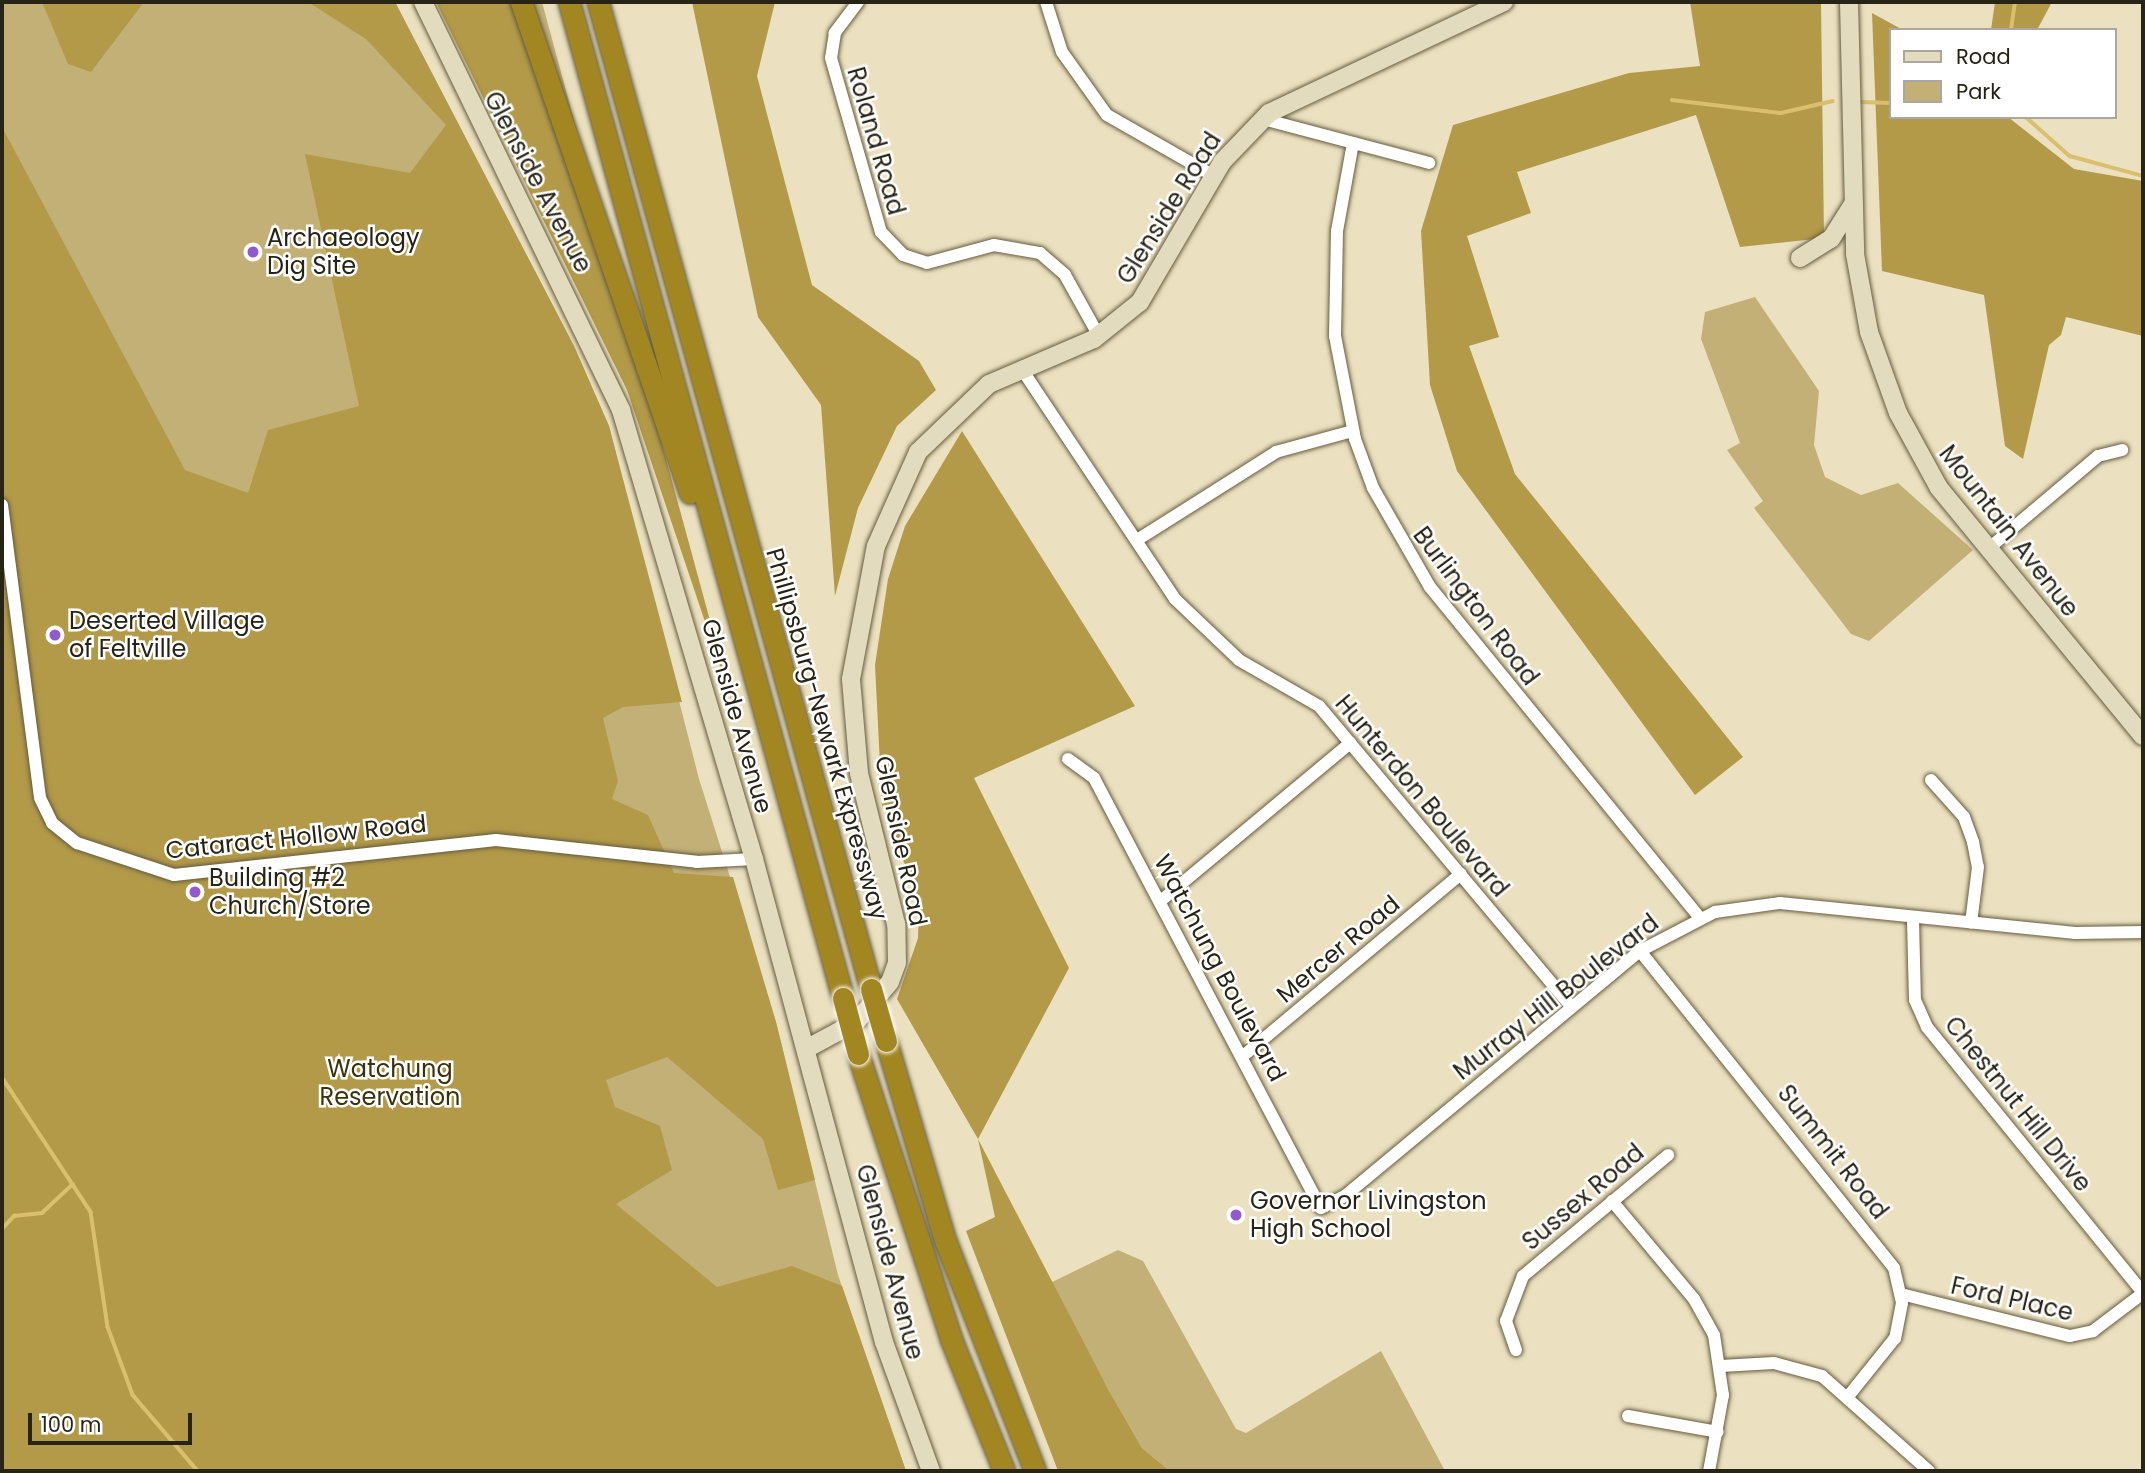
<!DOCTYPE html>
<style>
body{margin:0}
#map{position:relative;width:2145px;height:1473px;overflow:hidden;background:#ebe1c0;font-family:Poppins,sans-serif}
div>[style]{position:absolute}
.green>*{inset:0;background:#c3b077}
.forest>*{inset:0;background:#b39a49}
.stream>*{height:3.5px;margin:-1.75px;padding:0 1.75px;transform-origin:1.75px;border-radius:1.75px;background:#d9bf6e}
.roads{filter:drop-shadow(0 0 2px #655c3f) drop-shadow(0 0 2px #655c3f)}
.street>*{height:12px;margin:-6px;padding:0 6px;transform-origin:6px;border-radius:6px;background:#fff}
.secondary>*{height:18px;margin:-9px;padding:0 9px;transform-origin:9px;border-radius:9px;background:#e3dbbd}
.highway>*{height:21px;margin:-10.5px;padding:0 10.5px;transform-origin:10.5px;border-radius:10.5px;background:#a28622}
.bridges{filter:drop-shadow(0 0 2px #fff) drop-shadow(0 0 2px #fff)}
.highway-bridge>*{height:21px;margin:-10.5px;padding:0 10.5px;transform-origin:10.5px;border-radius:10.5px;background:#a28622}
.dots>*{width:19px;height:19px;translate:-50% -50%;box-sizing:border-box;border:4px solid #fff;border-radius:50%}
span{translate:-50% -50%;white-space:nowrap;text-align:center;line-height:1.15;-webkit-text-stroke:5px #fff;paint-order:stroke}
.street-label{font-size:24px;color:#272317}
.poi-label{font-size:24px;color:#272317}
.left{translate:0 -50%;text-align:left}
.park-label{font-size:24px;color:#3c310d}
.frame{position:absolute;inset:0;border:4px solid #272317;pointer-events:none}
.legend{position:absolute;left:1889px;top:28px;width:228px;height:91px;box-sizing:border-box;background:#fff;border:2px solid #a9a7a2;margin:0;padding:9px 12px;list-style:none;font-size:21px;color:#272317}
.legend li{display:flex;align-items:center;gap:14px;height:35px}
.legend b{width:35px;border:2px solid #a9a7a2}
.scale{position:absolute;left:28px;top:1413px;width:164px;height:32px;box-sizing:border-box;border:4px solid #272317;border-top:0;padding-left:9px;font-size:21px;line-height:24px;white-space:nowrap;color:#272317;-webkit-text-stroke:5px #fff;paint-order:stroke}
</style>
<div id="map">
<div class="green">
<div style="clip-path:polygon(2px 2px,395px 2px,574px 346px,609px 426px,699px 779px,776px 1022px,838px 1275px,906px 1471px,2px 1471px)"></div>
<div style="clip-path:polygon(520px 2px,542px 2px,610px 253px)"></div>
<div style="clip-path:polygon(1755px 297px,1819px 391px,1814px 445px,1825px 477px,1861px 495px,1898px 483px,1973px 550px,1869px 641px,1851px 634px,1754px 508px,1763px 501px,1727px 450px,1740px 443px,1701px 339px,1705px 312px)"></div>
<div style="clip-path:polygon(1118px 1250px,1143px 1261px,1236px 1429px,1246px 1433px,1381px 1351px,1445px 1471px,1170px 1471px,1142px 1448px,1048px 1284px)"></div>
</div>
<div class="forest">
<div style="clip-path:polygon(42px 2px,144px 2px,91px 72px,68px 64px)"></div>
<div style="clip-path:polygon(308px 2px,395px 2px,574px 346px,609px 426px,682px 702px,623px 707px,603px 718px,618px 781px,612px 799px,648px 815px,674px 873px,733px 877px,776px 1022px,815px 1180px,778px 1190px,763px 1139px,667px 1057px,606px 1080px,615px 1107px,660px 1126px,672px 1170px,616px 1204px,717px 1287px,792px 1266px,842px 1286px,906px 1471px,2px 1471px,2px 127px,185px 470px,248px 493px,268px 430px,359px 406px,305px 154px,410px 173px,446px 125px,366px 39px)"></div>
<div style="clip-path:polygon(436px 2px,520px 2px,610px 253px,733px 705px,627px 390px)"></div>
<div style="clip-path:polygon(692px 2px,775px 2px,757px 76px,812px 285px,919px 361px,936px 390px,897px 426px,858px 508px,835px 596px,821px 405px,758px 317px)"></div>
<div style="clip-path:polygon(1690px 2px,1821px 2px,1824px 238px,1740px 247px,1696px 115px,1517px 172px,1531px 213px,1467px 236px,1499px 337px,1469px 346px,1515px 474px,1743px 757px,1695px 795px,1457px 471px,1430px 385px,1421px 231px,1453px 125px,1629px 73px,1700px 66px)"></div>
<div style="clip-path:polygon(1995px 2px,2052px 2px,2037px 30px,1991px 30px)"></div>
<div style="clip-path:polygon(1872px 13px,1903px 30px,1891px 30px,1891px 117px,2008px 117px,2074px 169px,2143px 181px,2143px 336px,2066px 317px,2061px 335px,2049px 345px,2023px 459px,2005px 446px,1984px 295px,1882px 271px)"></div>
<div style="clip-path:polygon(962px 431px,1135px 706px,974px 778px,1069px 968px,978px 1139px,1107px 1387px,1142px 1448px,1170px 1471px,1058px 1471px,966px 1231px,995px 1217px,978px 1139px,897px 999px,918px 938px,919px 901px,882px 805px,875px 665px,888px 579px,905px 526px)"></div>
</div>
<div class="stream">
<div style="left:2011px;top:30px;width:28px;rotate:-82deg"></div>
<div style="left:1672px;top:100px;width:110px;rotate:6.8deg"></div>
<div style="left:1781px;top:113px;width:53px;rotate:-13deg"></div>
<div style="left:1860px;top:102px;width:31px;rotate:2deg"></div>
<div style="left:2026px;top:117px;width:59px;rotate:41.6deg"></div>
<div style="left:2070px;top:156px;width:76px;rotate:15.3deg"></div>
<div style="left:2px;top:1077px;width:162px;rotate:56.6deg"></div>
<div style="left:91px;top:1212px;width:116px;rotate:81.6deg"></div>
<div style="left:108px;top:1327px;width:72px;rotate:69.8deg"></div>
<div style="left:133px;top:1395px;width:100px;rotate:49.5deg"></div>
<div style="left:2px;top:1229px;width:18px;rotate:-47deg"></div>
<div style="left:14px;top:1216px;width:28px;rotate:-6deg"></div>
<div style="left:42px;top:1213px;width:42px;rotate:-43.1deg"></div>
</div>
<div class="roads">
<div class="street">
<div style="left:858px;top:2px;width:39px;rotate:127deg"></div>
<div style="left:835px;top:33px;width:25px;rotate:99deg"></div>
<div style="left:831px;top:58px;width:181px;rotate:74deg"></div>
<div style="left:881px;top:232px;width:32px;rotate:46deg"></div>
<div style="left:903px;top:255px;width:25px;rotate:18deg"></div>
<div style="left:927px;top:263px;width:69px;rotate:-15deg"></div>
<div style="left:994px;top:245px;width:47px;rotate:9.9deg"></div>
<div style="left:1040px;top:253px;width:33px;rotate:41deg"></div>
<div style="left:1065px;top:275px;width:70px;rotate:60.9deg"></div>
<div style="left:1046px;top:2px;width:52px;rotate:72.3deg"></div>
<div style="left:1062px;top:52px;width:77px;rotate:54.5deg"></div>
<div style="left:1107px;top:115px;width:123px;rotate:29.7deg"></div>
<div style="left:1263px;top:119px;width:172px;rotate:14.8deg"></div>
<div style="left:1353px;top:143px;width:89px;rotate:100.3deg"></div>
<div style="left:1337px;top:231px;width:105px;rotate:91.1deg"></div>
<div style="left:1335px;top:336px;width:105px;rotate:79deg"></div>
<div style="left:1355px;top:439px;width:52px;rotate:69.8deg"></div>
<div style="left:1373px;top:488px;width:114px;rotate:60.1deg"></div>
<div style="left:1430px;top:587px;width:426px;rotate:50.8deg"></div>
<div style="left:1021px;top:368px;width:278px;rotate:56.3deg"></div>
<div style="left:1175px;top:599px;width:88px;rotate:43.6deg"></div>
<div style="left:1239px;top:660px;width:92px;rotate:29.9deg"></div>
<div style="left:1319px;top:706px;width:392px;rotate:50deg"></div>
<div style="left:2px;top:505px;width:295px;rotate:82.6deg"></div>
<div style="left:40px;top:798px;width:28px;rotate:64deg"></div>
<div style="left:52px;top:823px;width:32px;rotate:39deg"></div>
<div style="left:77px;top:843px;width:102px;rotate:18.3deg"></div>
<div style="left:174px;top:875px;width:324px;rotate:-6.2deg"></div>
<div style="left:496px;top:840px;width:202px;rotate:6.2deg"></div>
<div style="left:697px;top:862px;width:57px;rotate:-3deg"></div>
<div style="left:1137px;top:540px;width:165px;rotate:-32.3deg"></div>
<div style="left:1276px;top:452px;width:80px;rotate:-15.3deg"></div>
<div style="left:1988px;top:549px;width:144px;rotate:-40.2deg"></div>
<div style="left:2098px;top:456px;width:25px;rotate:-14deg"></div>
<div style="left:1068px;top:759px;width:32px;rotate:36deg"></div>
<div style="left:1094px;top:778px;width:486px;rotate:62.2deg"></div>
<div style="left:1321px;top:1208px;width:28px;rotate:-27deg"></div>
<div style="left:1346px;top:1195px;width:382px;rotate:-39.7deg"></div>
<div style="left:1640px;top:951px;width:85px;rotate:-27.5deg"></div>
<div style="left:1715px;top:912px;width:66px;rotate:-7.9deg"></div>
<div style="left:1780px;top:903px;width:297px;rotate:5.8deg"></div>
<div style="left:2075px;top:933px;width:68px;rotate:-0.8deg"></div>
<div style="left:1931px;top:780px;width:50px;rotate:48.3deg"></div>
<div style="left:1964px;top:817px;width:27px;rotate:70deg"></div>
<div style="left:1973px;top:842px;width:25px;rotate:79deg"></div>
<div style="left:1978px;top:867px;width:56px;rotate:97.1deg"></div>
<div style="left:1163px;top:899px;width:244px;rotate:-39.8deg"></div>
<div style="left:1913px;top:920px;width:80px;rotate:88.6deg"></div>
<div style="left:1915px;top:1000px;width:30px;rotate:66deg"></div>
<div style="left:1927px;top:1027px;width:343px;rotate:50.9deg"></div>
<div style="left:1640px;top:951px;width:406px;rotate:51.3deg"></div>
<div style="left:1894px;top:1268px;width:36px;rotate:77deg"></div>
<div style="left:1902px;top:1303px;width:36px;rotate:101deg"></div>
<div style="left:1895px;top:1338px;width:77px;rotate:128.7deg"></div>
<div style="left:1243px;top:1056px;width:284px;rotate:-39.9deg"></div>
<div style="left:1612px;top:1201px;width:128px;rotate:50.1deg"></div>
<div style="left:1694px;top:1299px;width:41px;rotate:60.9deg"></div>
<div style="left:1714px;top:1335px;width:61px;rotate:81.5deg"></div>
<div style="left:1723px;top:1395px;width:77px;rotate:100.4deg"></div>
<div style="left:1901px;top:1294px;width:174px;rotate:14deg"></div>
<div style="left:2070px;top:1336px;width:24px;rotate:-12deg"></div>
<div style="left:2093px;top:1331px;width:63px;rotate:-37.2deg"></div>
<div style="left:1516px;top:1350px;width:31px;rotate:-109deg"></div>
<div style="left:1506px;top:1321px;width:48px;rotate:-69.3deg"></div>
<div style="left:1523px;top:1276px;width:189px;rotate:-39.8deg"></div>
<div style="left:1721px;top:1366px;width:53px;rotate:-3.2deg"></div>
<div style="left:1774px;top:1363px;width:50px;rotate:15.2deg"></div>
<div style="left:1822px;top:1376px;width:143px;rotate:41.6deg"></div>
<div style="left:1628px;top:1416px;width:91px;rotate:10.1deg"></div>
</div>
<div class="secondary">
<div style="left:423px;top:2px;width:454px;rotate:64.1deg"></div>
<div style="left:621px;top:410px;width:468px;rotate:73.5deg"></div>
<div style="left:754px;top:859px;width:500px;rotate:74.94deg"></div>
<div style="left:884px;top:1342px;width:137px;rotate:70deg"></div>
<div style="left:1849px;top:2px;width:252px;rotate:88.6deg"></div>
<div style="left:1855px;top:254px;width:79px;rotate:79.8deg"></div>
<div style="left:1869px;top:332px;width:86px;rotate:70.3deg"></div>
<div style="left:1898px;top:413px;width:85px;rotate:61.3deg"></div>
<div style="left:1939px;top:488px;width:321px;rotate:50.6deg"></div>
<div style="left:1800px;top:258px;width:36px;rotate:-32deg"></div>
<div style="left:1831px;top:239px;width:41px;rotate:-57.8deg"></div>
<div style="left:806px;top:1049px;width:57px;rotate:-28.4deg"></div>
<div style="left:856px;top:1022px;width:52px;rotate:-49.6deg"></div>
<div style="left:890px;top:982px;width:20px;rotate:-70deg"></div>
<div style="left:897px;top:963px;width:39px;rotate:-91deg"></div>
<div style="left:896px;top:924px;width:155px;rotate:-103.8deg"></div>
<div style="left:859px;top:773px;width:94px;rotate:-94.9deg"></div>
<div style="left:851px;top:679px;width:135px;rotate:-79.4deg"></div>
<div style="left:876px;top:546px;width:103px;rotate:-65.9deg"></div>
<div style="left:918px;top:452px;width:98px;rotate:-43.8deg"></div>
<div style="left:989px;top:384px;width:114px;rotate:-23.2deg"></div>
<div style="left:1094px;top:339px;width:59px;rotate:-38.8deg"></div>
<div style="left:1140px;top:302px;width:162px;rotate:-59.6deg"></div>
<div style="left:1222px;top:162px;width:68px;rotate:-46.2deg"></div>
<div style="left:1269px;top:113px;width:260px;rotate:-25.3deg"></div>
</div>
<div class="highway">
<div style="left:521px;top:2px;width:519px;rotate:71.01deg"></div>
<div style="left:569px;top:2px;width:1033px;rotate:74.62deg"></div>
<div style="left:598px;top:2px;width:1024px;rotate:74.54deg"></div>
<div style="left:886px;top:1041px;width:208px;rotate:73.5deg"></div>
<div style="left:945px;top:1240px;width:248px;rotate:68.7deg"></div>
<div style="left:858px;top:1054px;width:300px;rotate:71.9deg"></div>
<div style="left:951px;top:1339px;width:142px;rotate:68.1deg"></div>
</div>
</div>
<div class="bridges">
<div class="highway-bridge">
<div style="left:871px;top:989px;width:54px;rotate:73.9deg"></div>
<div style="left:843px;top:998px;width:58px;rotate:75deg"></div>
</div>
</div>
<div class="dots">
<div style="left:253px;top:252px;background:#905ad2"></div>
<div style="left:55px;top:635px;background:#905ad2"></div>
<div style="left:195px;top:892px;background:#905ad2"></div>
<div style="left:1236px;top:1215px;background:#905ad2"></div>
</div>
<div class="street-label">
<span style="left:876px;top:141px;rotate:74deg">Roland Road</span>
<span style="left:538px;top:182px;rotate:62deg">Glenside Avenue</span>
<span style="left:1169px;top:208px;rotate:-58deg">Glenside Road</span>
<span style="left:2009px;top:531px;rotate:52deg">Mountain Avenue</span>
<span style="left:1476px;top:606px;rotate:53deg">Burlington Road</span>
<span style="left:737px;top:716px;rotate:74deg">Glenside Avenue</span>
<span style="left:827px;top:734px;rotate:74deg">Phillipsburg-Newark Expressway</span>
<span style="left:1422px;top:796px;rotate:50deg">Hunterdon Boulevard</span>
<span style="left:296px;top:837px;rotate:-6deg">Cataract Hollow Road</span>
<span style="left:901px;top:841px;rotate:78deg">Glenside Road</span>
<span style="left:1338px;top:949px;rotate:-40deg">Mercer Road</span>
<span style="left:1220px;top:968px;rotate:62deg">Watchung Boulevard</span>
<span style="left:1556px;top:997px;rotate:-38deg">Murray Hill Boulevard</span>
<span style="left:2018px;top:1104px;rotate:51deg">Chestnut Hill Drive</span>
<span style="left:1833px;top:1152px;rotate:52deg">Summit Road</span>
<span style="left:1583px;top:1197px;rotate:-40deg">Sussex Road</span>
<span style="left:890px;top:1262px;rotate:75deg">Glenside Avenue</span>
<span style="left:2012px;top:1299px;rotate:13deg">Ford Place</span>
</div>
<div class="poi-label">
<span class="left" style="left:267px;top:252px">Archaeology<br>Dig Site</span>
<span class="left" style="left:69px;top:635px">Deserted Village<br>of Feltville</span>
<span class="left" style="left:209px;top:892px">Building #2<br>Church/Store</span>
<span class="left" style="left:1250px;top:1215px">Governor Livingston<br>High School</span>
</div>
<div class="park-label">
<span style="left:390px;top:1083px">Watchung<br>Reservation</span>
</div>
<div class="frame"></div>
<ul class="legend">
<li><b style="height:9px;background:#e3dbbd"></b>Road</li>
<li><b style="height:19px;background:#c3b077"></b>Park</li>
</ul>
<div class="scale">100 m</div>
</div>
